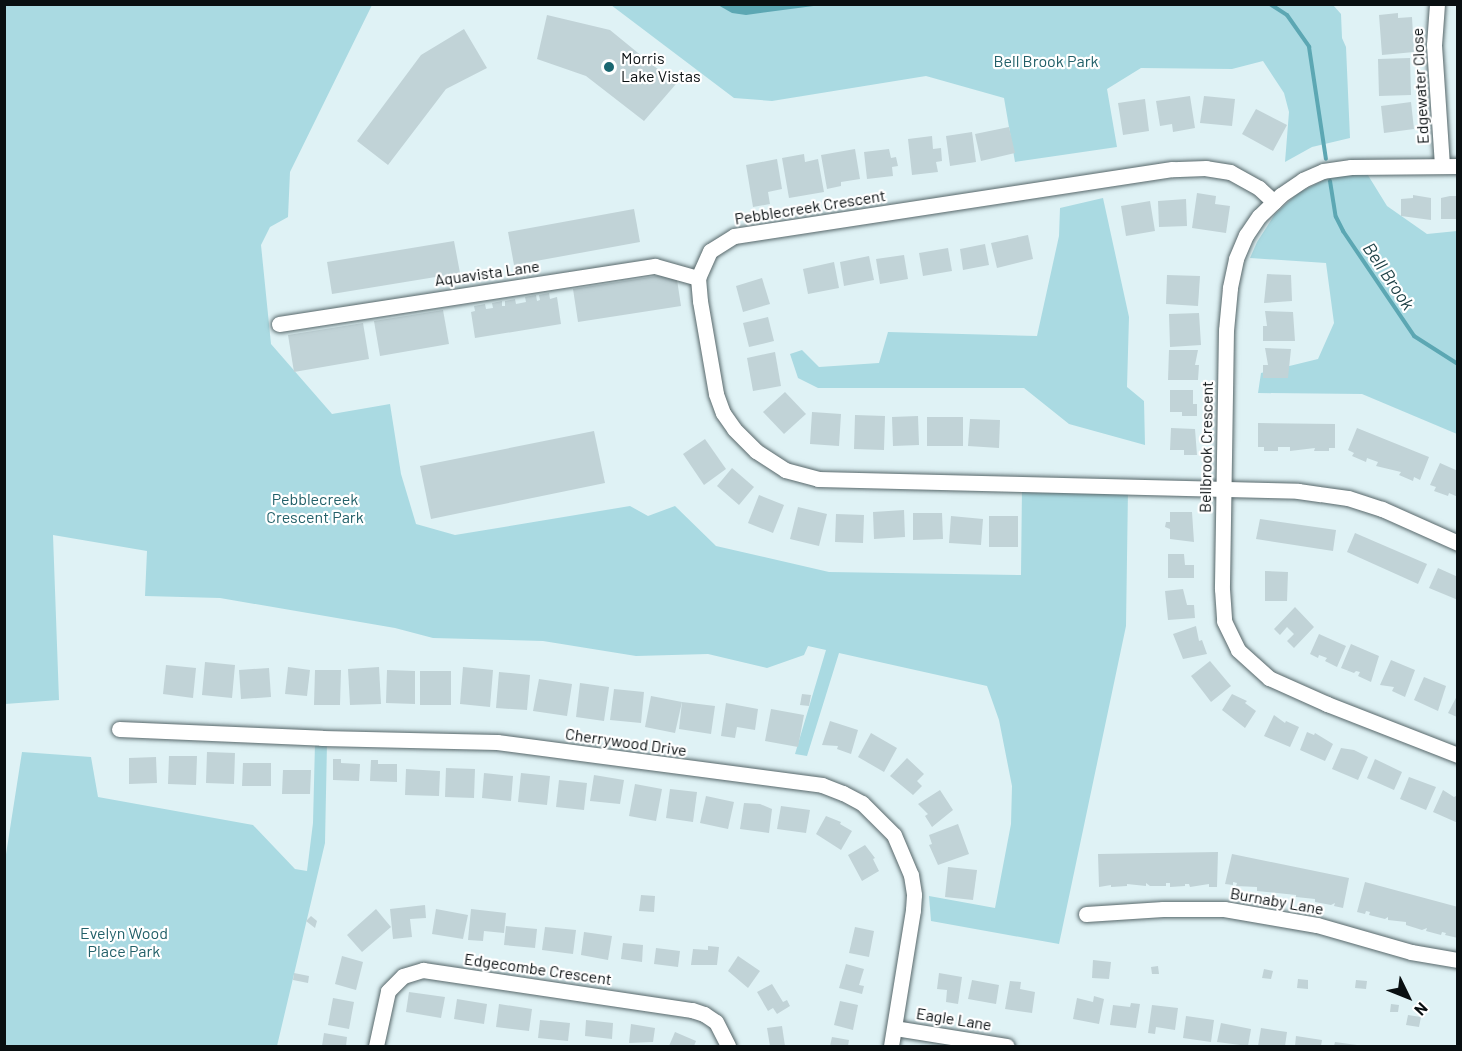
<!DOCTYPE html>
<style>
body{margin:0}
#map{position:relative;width:1462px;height:1051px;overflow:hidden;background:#dff2f5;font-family:Barlow,sans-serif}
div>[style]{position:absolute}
.green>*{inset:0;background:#aadae2}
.water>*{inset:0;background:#5ca7b3}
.stream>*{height:4px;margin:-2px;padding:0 2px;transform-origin:2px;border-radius:2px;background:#5ca7b3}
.building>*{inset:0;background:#c1d3d7}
.roads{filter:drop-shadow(0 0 2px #57676a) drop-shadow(0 0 2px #57676a)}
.street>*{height:15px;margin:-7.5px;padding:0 7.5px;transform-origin:7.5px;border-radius:7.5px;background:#fff}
.dots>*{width:16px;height:16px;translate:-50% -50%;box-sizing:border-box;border:3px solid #fff;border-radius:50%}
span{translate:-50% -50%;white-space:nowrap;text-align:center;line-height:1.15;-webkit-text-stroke:4.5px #fff;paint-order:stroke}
.poi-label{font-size:16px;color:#090f11}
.left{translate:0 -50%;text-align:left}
.park-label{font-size:16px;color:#226069}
.street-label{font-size:16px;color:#090f11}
.water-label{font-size:18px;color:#1d4146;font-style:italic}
.frame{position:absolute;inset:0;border:6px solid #090f11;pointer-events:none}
.north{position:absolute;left:1378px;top:967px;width:60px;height:60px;-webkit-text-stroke:4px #fff;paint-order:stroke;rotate:133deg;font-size:16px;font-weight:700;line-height:24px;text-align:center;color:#090f11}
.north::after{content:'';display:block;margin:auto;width:21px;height:27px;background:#090f11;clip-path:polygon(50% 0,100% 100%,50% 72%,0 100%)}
</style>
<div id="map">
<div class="green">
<div style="clip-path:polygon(5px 5px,372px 5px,290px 172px,288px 217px,270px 227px,261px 245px,271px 344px,332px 414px,390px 404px,401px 474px,416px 524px,455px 535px,630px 506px,648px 516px,675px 506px,716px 546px,829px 572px,1021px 575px,1022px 488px,1128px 490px,1126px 626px,1059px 944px,931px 921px,929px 896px,995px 908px,1011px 824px,1012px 786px,999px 720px,987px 686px,839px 653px,807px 756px,795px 754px,826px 650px,808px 646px,804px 655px,767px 668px,708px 654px,636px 656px,543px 641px,433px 638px,395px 628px,220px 598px,145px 596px,147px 551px,53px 535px,59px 700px,5px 704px)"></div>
<div style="clip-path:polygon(611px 5px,1333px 5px,1341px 14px,1342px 38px,1346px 47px,1350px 138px,1312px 147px,1285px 162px,1289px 112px,1284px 93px,1263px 61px,1232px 69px,1141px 68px,1107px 89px,1117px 147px,1015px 162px,1004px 98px,926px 76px,772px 101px,734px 98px)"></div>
<div style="clip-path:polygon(1366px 172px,1387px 206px,1427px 234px,1457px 231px,1457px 434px,1362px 394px,1258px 393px,1261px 373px,1318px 359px,1334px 323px,1326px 263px,1250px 258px,1257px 242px,1275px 214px,1298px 193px,1328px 178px)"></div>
<div style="clip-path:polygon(1103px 198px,1129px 317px,1127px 387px,1144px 401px,1145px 445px,1069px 424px,1024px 388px,818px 388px,798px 378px,790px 354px,802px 350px,819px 367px,879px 363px,888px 332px,1037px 336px,1059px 236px,1060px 208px)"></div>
<div style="clip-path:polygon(315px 743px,327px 743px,325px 843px,277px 1046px,5px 1046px,4px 867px,22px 752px,91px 757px,98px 797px,253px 825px,295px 869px,307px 871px,313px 823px)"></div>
</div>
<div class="water">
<div style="clip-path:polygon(718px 5px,821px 5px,746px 15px,732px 13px)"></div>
</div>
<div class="stream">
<div style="left:1270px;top:4px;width:20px;rotate:33deg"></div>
<div style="left:1287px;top:15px;width:39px;rotate:55deg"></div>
<div style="left:1309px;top:47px;width:113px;rotate:81.4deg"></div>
<div style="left:1330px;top:181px;width:36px;rotate:81deg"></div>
<div style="left:1336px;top:217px;width:16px;rotate:63deg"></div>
<div style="left:1343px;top:231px;width:127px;rotate:55.9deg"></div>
<div style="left:1414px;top:336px;width:52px;rotate:32.5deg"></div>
</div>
<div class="building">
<div style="clip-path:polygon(1398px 13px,1398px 18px,1412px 17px,1414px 52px,1382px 55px,1379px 15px)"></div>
<div style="clip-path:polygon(547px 15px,610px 30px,676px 84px,644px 121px,586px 76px,537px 59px)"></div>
<div style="clip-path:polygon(464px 29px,487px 68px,446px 89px,388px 165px,357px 141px,421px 55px)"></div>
<div style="clip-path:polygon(1410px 58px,1411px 95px,1379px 96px,1378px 59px)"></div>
<div style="clip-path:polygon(1190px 96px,1195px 128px,1173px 132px,1172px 124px,1160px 126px,1156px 101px)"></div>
<div style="clip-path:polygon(1204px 96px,1235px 99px,1232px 126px,1200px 123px)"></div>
<div style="clip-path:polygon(1145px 99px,1149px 131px,1123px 135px,1118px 103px)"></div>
<div style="clip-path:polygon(1411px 102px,1414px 129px,1384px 133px,1381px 106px)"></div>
<div style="clip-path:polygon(1256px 109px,1287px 125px,1273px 151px,1242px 134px)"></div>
<div style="clip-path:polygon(1009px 127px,1015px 153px,981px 161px,975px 134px)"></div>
<div style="clip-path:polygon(972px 132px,976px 162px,950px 166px,946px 136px)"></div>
<div style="clip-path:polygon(932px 136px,933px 149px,941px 148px,942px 161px,936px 162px,938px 172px,912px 175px,908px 139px)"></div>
<div style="clip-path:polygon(855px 149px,860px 179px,841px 182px,841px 186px,827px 189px,821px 155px)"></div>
<div style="clip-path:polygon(889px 149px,891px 158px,896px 157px,898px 166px,892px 167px,893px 176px,867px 179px,864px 152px)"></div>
<div style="clip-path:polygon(804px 154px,805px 162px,818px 159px,824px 192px,789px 198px,782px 158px)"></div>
<div style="clip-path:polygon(777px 159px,782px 189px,768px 192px,770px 204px,753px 207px,746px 165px)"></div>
<div style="clip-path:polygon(1197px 193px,1216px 196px,1215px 204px,1230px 206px,1226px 233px,1192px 228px)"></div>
<div style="clip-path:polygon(1413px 195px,1431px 198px,1431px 220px,1401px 216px,1401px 199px,1413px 198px)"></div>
<div style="clip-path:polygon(1450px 196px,1458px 196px,1458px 219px,1441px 219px,1441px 198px)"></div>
<div style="clip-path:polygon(1186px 199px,1187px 226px,1159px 227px,1158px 201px)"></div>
<div style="clip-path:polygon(1150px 201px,1155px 231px,1126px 236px,1121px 206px)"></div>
<div style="clip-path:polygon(634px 209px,640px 242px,514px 265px,508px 232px)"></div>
<div style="clip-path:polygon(1028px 235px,1033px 259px,997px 268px,991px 243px)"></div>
<div style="clip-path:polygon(454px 241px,460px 273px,332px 294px,327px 262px)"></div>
<div style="clip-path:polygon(985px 244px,989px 265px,963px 270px,960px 249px)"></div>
<div style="clip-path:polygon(948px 248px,952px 271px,923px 276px,919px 253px)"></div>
<div style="clip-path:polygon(904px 255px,908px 279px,880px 284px,876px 259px)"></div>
<div style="clip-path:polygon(869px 256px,874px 280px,844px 286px,840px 262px)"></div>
<div style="clip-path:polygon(834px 262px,839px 288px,808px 294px,803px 269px)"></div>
<div style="clip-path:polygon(676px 273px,681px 306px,578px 322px,573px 289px)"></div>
<div style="clip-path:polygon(1267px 274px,1291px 275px,1292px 301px,1264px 303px)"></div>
<div style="clip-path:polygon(1167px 275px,1200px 276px,1198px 306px,1166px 304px)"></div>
<div style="clip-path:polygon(762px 278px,770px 304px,743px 312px,736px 286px)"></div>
<div style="clip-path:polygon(549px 293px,550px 299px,557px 297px,561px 324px,475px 338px,471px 312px,475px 311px,474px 306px,485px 304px,486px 309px,493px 308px,492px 303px,502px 301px,502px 306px,505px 306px,505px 301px,515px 299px,516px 304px,526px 302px,525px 297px,536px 295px,537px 301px,540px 300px,539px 295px)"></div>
<div style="clip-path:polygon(443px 310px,449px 344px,380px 356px,374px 321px)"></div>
<div style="clip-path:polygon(1265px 311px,1293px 312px,1295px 341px,1263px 341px,1263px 326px,1267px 326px)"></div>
<div style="clip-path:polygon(1199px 313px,1201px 345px,1170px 347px,1169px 314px)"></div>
<div style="clip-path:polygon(768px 317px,774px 341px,749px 347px,743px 323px)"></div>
<div style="clip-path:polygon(363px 323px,369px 359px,294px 372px,288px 335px)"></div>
<div style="clip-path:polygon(1265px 348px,1291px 349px,1288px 378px,1263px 378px,1263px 365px,1268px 365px)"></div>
<div style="clip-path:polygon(1169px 350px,1198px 350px,1195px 365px,1199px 365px,1198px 380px,1168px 380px)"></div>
<div style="clip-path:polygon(775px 352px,781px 386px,753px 391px,747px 358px)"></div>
<div style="clip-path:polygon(1170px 390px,1193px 390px,1193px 404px,1197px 404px,1197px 416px,1182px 416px,1182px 412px,1170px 412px)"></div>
<div style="clip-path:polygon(785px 392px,806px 414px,784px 434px,763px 412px)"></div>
<div style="clip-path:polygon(812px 412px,841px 414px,839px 446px,810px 444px)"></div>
<div style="clip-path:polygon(855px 415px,885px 416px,884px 450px,854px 449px)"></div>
<div style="clip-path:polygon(918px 416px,919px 445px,893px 446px,892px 417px)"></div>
<div style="clip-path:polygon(927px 417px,963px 417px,963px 446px,927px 446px)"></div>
<div style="clip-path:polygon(970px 419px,1000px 420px,999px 448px,968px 446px)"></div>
<div style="clip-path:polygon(1258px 423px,1335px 424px,1335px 448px,1329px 448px,1329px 451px,1314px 451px,1315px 448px,1290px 451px,1290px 447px,1278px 447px,1278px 451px,1264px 451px,1264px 447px,1258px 447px)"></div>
<div style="clip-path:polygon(1171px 428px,1195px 429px,1197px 455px,1184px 455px,1184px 450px,1170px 450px)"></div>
<div style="clip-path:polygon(1357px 428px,1429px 457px,1420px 480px,1414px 477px,1413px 481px,1399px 475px,1401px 472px,1376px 466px,1378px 462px,1367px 458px,1366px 462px,1352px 456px,1354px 453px,1348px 450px)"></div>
<div style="clip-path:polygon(594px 431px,605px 483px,431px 519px,420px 466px)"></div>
<div style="clip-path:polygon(705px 439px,726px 469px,704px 485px,683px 454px)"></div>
<div style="clip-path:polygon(1440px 463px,1458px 471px,1458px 497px,1449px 493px,1448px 496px,1434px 491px,1436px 487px,1430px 485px)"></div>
<div style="clip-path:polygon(732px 468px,754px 487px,739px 505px,717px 486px)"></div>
<div style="clip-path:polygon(759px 495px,784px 505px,773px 533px,748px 523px)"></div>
<div style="clip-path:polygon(798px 507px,827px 514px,819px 546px,790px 539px)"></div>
<div style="clip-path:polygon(904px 510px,905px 537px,874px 539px,873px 512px)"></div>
<div style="clip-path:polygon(1170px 512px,1192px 512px,1194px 542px,1170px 539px,1170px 529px,1165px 527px,1166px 522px,1170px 522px)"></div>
<div style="clip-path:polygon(913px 513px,942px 513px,943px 539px,913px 540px)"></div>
<div style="clip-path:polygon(836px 514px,864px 515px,863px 543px,835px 542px)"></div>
<div style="clip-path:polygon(951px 516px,983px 519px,981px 545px,949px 543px)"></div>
<div style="clip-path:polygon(989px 516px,1018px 516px,1018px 547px,989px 547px)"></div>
<div style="clip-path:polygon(1260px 519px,1336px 530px,1333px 551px,1256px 539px)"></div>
<div style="clip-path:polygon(1355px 533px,1427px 564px,1418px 584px,1347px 552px)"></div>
<div style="clip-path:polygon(1168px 554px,1184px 554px,1185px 565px,1194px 565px,1194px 578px,1168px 578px)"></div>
<div style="clip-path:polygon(1438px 568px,1458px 577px,1458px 600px,1429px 588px)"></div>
<div style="clip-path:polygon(1265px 571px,1288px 572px,1287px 601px,1265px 601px)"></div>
<div style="clip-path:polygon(1183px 589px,1187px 605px,1194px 605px,1195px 618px,1168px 620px,1165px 591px)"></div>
<div style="clip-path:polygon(1295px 607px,1314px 627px,1294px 648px,1287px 641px,1294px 634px,1287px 627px,1280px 635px,1274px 629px)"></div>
<div style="clip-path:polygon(1196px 626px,1199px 641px,1202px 640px,1207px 654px,1183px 659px,1173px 634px)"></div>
<div style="clip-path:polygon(1319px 634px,1346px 646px,1337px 667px,1325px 661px,1327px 658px,1319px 655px,1318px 658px,1310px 654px)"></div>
<div style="clip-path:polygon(1351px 644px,1379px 656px,1371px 682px,1358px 676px,1360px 672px,1356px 671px,1354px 673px,1341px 668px)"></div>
<div style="clip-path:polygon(1391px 660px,1415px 670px,1405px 697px,1392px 691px,1394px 687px,1380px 685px)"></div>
<div style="clip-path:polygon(1210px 661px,1231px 686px,1211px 702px,1191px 676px)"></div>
<div style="clip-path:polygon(205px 662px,235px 665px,232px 698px,202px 695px)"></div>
<div style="clip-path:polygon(166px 665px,196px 668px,193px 698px,163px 694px)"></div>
<div style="clip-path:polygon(288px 667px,310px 670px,307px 696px,285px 694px)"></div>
<div style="clip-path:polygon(379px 667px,381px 704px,350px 705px,348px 669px)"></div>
<div style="clip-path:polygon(463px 667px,493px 670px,490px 707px,460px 704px)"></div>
<div style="clip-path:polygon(269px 668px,271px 697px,241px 699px,239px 670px)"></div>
<div style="clip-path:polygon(315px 670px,341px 670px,340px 705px,314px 705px)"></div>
<div style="clip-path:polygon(387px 670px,415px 671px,415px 704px,386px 703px)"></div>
<div style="clip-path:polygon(420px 671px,451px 671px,451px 705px,420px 705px)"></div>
<div style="clip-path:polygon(499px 672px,530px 675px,527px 710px,496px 708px)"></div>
<div style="clip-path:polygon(1424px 677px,1446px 686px,1438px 711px,1414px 700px)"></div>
<div style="clip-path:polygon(539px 679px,572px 684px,567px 716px,533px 711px)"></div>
<div style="clip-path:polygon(580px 683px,609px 687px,604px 721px,576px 717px)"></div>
<div style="clip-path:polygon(614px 689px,644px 692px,641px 723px,610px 720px)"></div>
<div style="clip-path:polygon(802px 694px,811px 695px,809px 706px,800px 705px)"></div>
<div style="clip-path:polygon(1232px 694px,1247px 701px,1245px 703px,1256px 711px,1245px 728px,1222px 710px)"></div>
<div style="clip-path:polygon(1458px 694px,1458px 716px,1457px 717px,1448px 713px)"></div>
<div style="clip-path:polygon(651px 696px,682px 702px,675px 733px,645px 727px)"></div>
<div style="clip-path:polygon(682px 702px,715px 706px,711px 734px,679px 729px)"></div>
<div style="clip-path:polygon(726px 703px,758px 709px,755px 730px,737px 727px,735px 738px,721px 736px)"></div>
<div style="clip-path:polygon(771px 709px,804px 715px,798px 747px,765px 741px)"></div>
<div style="clip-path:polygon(1274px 715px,1285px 723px,1286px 721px,1299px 727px,1290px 747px,1264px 736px)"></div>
<div style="clip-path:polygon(830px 721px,858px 730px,851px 754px,837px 749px,838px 746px,822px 745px)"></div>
<div style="clip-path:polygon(1307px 732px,1314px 735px,1315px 733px,1333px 744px,1325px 761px,1300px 750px)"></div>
<div style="clip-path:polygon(871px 733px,897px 748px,884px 772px,858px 757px)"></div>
<div style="clip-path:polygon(1341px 748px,1354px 750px,1368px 757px,1358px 780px,1332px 769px)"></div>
<div style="clip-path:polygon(207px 752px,235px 753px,234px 784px,206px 783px)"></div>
<div style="clip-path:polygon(169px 756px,197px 756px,196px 785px,168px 784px)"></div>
<div style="clip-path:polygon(156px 757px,157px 783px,129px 784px,129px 758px)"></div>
<div style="clip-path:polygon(907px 758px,924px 774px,917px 781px,922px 786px,913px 795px,890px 776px)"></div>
<div style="clip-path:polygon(333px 759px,341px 759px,341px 763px,360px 764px,359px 781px,333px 780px)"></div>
<div style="clip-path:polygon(1375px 759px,1402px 772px,1394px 790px,1367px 778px)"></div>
<div style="clip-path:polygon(371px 760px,378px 760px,378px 764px,397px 764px,397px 782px,370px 781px)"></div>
<div style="clip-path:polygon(243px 763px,271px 763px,271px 786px,242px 786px)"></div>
<div style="clip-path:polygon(446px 768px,475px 769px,474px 798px,445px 797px)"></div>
<div style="clip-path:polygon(406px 769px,440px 771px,439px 796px,405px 795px)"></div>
<div style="clip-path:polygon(283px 770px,311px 770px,310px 794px,282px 794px)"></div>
<div style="clip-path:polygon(484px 773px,513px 776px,511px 801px,482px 798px)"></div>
<div style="clip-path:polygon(521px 773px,550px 776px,547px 805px,518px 802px)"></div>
<div style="clip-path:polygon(594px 775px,624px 780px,620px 804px,590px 801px)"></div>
<div style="clip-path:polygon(1409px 777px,1436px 787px,1426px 810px,1400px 799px)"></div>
<div style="clip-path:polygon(559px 780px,587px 783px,584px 810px,556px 807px)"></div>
<div style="clip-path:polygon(635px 784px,662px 789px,656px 821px,629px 816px)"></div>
<div style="clip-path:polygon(670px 789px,697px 792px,693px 822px,666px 818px)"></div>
<div style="clip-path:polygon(940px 790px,953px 810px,932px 827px,925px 816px,928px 814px,918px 804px)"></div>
<div style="clip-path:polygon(1443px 790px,1454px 797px,1458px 795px,1458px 823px,1433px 812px)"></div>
<div style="clip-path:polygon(706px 796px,734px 802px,728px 829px,700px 823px)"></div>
<div style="clip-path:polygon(744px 803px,760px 804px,772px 809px,769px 833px,740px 829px)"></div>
<div style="clip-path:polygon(781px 806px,810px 810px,806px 833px,777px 829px)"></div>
<div style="clip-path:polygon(826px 816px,841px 822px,840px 824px,852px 831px,841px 850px,816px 834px)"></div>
<div style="clip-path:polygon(958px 824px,969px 854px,938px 865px,929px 845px,932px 844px,929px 835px)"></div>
<div style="clip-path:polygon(865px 845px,875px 858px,873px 859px,879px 871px,862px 881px,848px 855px)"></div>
<div style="clip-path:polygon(1218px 852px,1217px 887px,1209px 887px,1209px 884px,1190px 887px,1189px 884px,1185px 884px,1185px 886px,1170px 887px,1170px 883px,1166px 883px,1166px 886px,1150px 886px,1146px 883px,1146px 886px,1127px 884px,1127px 886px,1111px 887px,1111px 885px,1099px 887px,1098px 854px)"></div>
<div style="clip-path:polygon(1232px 854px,1349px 878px,1343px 908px,1334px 906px,1335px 903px,1331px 905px,1315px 902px,1315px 899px,1296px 897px,1296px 895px,1257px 891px,1257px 887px,1236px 886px,1237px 883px,1233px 882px,1233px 885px,1225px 884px)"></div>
<div style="clip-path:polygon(948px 867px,977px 870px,973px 900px,945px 897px)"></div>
<div style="clip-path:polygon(1365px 882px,1458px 907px,1458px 938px,1445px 935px,1446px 933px,1442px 932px,1441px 935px,1426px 931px,1427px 928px,1422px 930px,1406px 925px,1406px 922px,1388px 920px,1388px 917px,1385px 919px,1369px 915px,1370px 912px,1366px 911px,1365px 914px,1357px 912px)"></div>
<div style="clip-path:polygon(641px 895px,655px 896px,654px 912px,639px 911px)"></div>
<div style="clip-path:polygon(425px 905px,426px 918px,410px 919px,412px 937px,393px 939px,390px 909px)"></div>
<div style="clip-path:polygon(376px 909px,391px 927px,362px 952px,347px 935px)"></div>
<div style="clip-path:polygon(436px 909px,468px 915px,463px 939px,432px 934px)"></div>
<div style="clip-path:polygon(471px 909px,506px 913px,504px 933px,484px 931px,483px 941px,468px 940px)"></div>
<div style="clip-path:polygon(311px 916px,317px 921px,315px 928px,306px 921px)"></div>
<div style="clip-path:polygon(506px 926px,537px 929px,535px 948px,504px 945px)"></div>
<div style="clip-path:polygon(545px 927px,576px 930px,573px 954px,542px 950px)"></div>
<div style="clip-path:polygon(855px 927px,874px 931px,869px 957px,849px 953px)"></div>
<div style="clip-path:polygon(584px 932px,612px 936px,608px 960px,581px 955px)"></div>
<div style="clip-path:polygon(623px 943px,643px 945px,642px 962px,621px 959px)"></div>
<div style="clip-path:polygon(708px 946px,719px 947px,717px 965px,691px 965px,693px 949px,708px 950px)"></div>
<div style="clip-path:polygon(656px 948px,680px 951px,678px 967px,654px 964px)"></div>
<div style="clip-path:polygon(342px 956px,363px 962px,356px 990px,335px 984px)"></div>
<div style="clip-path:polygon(738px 956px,760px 971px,748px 988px,728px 971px)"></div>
<div style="clip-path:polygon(1093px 960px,1111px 962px,1109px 979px,1092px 978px)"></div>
<div style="clip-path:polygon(846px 964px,864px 969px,859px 985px,864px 986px,862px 994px,839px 988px)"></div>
<div style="clip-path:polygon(1158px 966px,1159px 974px,1152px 974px,1151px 967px)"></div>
<div style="clip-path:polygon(1264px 969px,1273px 971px,1271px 979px,1262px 978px)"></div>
<div style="clip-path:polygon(294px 973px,309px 976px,308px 983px,293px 980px)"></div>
<div style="clip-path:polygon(939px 973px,962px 977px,958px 1004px,946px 1002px,947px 990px,937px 989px)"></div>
<div style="clip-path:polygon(1298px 979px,1308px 980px,1308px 989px,1297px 988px)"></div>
<div style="clip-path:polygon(972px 980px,999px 985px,996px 1004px,968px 999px)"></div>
<div style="clip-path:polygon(1356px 980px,1367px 981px,1366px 989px,1355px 988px)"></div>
<div style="clip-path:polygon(1010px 981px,1021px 982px,1020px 989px,1035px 992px,1032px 1013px,1005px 1009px)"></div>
<div style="clip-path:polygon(772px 984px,783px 1002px,787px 1000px,790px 1006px,777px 1014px,773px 1008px,768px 1011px,757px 992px)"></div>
<div style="clip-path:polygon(409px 992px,445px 997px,441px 1018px,406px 1012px)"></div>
<div style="clip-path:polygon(1094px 996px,1104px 999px,1099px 1024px,1073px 1019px,1077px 998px,1093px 1002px)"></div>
<div style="clip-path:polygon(333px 998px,354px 1002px,349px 1029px,328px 1025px)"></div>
<div style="clip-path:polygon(457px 999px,487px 1004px,484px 1024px,454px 1019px)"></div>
<div style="clip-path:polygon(840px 1001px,858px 1005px,853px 1030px,834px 1025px)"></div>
<div style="clip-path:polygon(1131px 1003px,1140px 1004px,1136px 1028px,1110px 1025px,1113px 1005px,1130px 1007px)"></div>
<div style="clip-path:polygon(499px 1004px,532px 1009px,529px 1031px,496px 1027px)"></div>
<div style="clip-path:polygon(1391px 1004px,1399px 1005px,1398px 1012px,1390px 1012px)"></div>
<div style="clip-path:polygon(1152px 1005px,1178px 1008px,1175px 1030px,1156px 1027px,1155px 1034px,1148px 1033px)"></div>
<div style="clip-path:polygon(1408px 1015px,1421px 1017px,1419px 1027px,1406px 1025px)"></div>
<div style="clip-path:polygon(1186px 1016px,1214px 1020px,1211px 1042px,1183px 1038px)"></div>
<div style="clip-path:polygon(540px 1020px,570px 1023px,568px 1041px,538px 1038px)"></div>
<div style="clip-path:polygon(586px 1020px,613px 1023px,612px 1039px,585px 1036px)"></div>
<div style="clip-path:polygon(1221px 1023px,1251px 1029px,1248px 1046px,1217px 1042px)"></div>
<div style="clip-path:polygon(631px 1024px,655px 1028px,653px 1042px,629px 1043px)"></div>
<div style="clip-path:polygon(782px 1026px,785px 1046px,770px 1046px,767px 1028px)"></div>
<div style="clip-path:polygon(1261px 1028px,1287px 1032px,1285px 1046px,1258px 1046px)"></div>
<div style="clip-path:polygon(675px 1032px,696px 1041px,694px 1046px,669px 1046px)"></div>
<div style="clip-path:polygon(324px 1033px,347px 1037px,346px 1046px,322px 1046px)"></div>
<div style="clip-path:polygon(1296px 1036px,1322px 1040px,1321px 1046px,1295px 1046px)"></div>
<div style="clip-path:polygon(832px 1037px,849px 1040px,848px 1046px,830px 1046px)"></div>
<div style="clip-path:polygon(1335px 1042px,1357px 1045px,1357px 1046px,1334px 1046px)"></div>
</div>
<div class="roads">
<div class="street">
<div style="left:1437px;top:4px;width:41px;rotate:94.2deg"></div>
<div style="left:1434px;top:45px;width:121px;rotate:86.2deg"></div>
<div style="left:1458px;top:166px;width:107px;rotate:179.5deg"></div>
<div style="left:1351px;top:167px;width:28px;rotate:172deg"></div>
<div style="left:1323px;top:171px;width:22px;rotate:156deg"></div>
<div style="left:1303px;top:180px;width:27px;rotate:146deg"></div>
<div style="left:1281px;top:195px;width:30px;rotate:136deg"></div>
<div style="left:1259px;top:216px;width:23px;rotate:124deg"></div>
<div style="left:1246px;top:235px;width:26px;rotate:113deg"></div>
<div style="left:1236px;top:259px;width:30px;rotate:102deg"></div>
<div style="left:1230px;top:288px;width:42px;rotate:95.4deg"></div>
<div style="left:1226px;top:330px;width:259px;rotate:90.9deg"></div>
<div style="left:1222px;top:589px;width:32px;rotate:86deg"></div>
<div style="left:1224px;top:621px;width:32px;rotate:64deg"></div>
<div style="left:1238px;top:650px;width:42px;rotate:42.1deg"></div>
<div style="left:1269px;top:678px;width:64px;rotate:24.1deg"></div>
<div style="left:1327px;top:704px;width:141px;rotate:21.3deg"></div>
<div style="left:1274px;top:202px;width:21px;rotate:-137deg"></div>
<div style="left:1259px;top:188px;width:33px;rotate:-151deg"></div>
<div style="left:1230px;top:172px;width:24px;rotate:-171deg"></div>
<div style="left:1206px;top:168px;width:34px;rotate:178deg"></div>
<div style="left:1172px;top:169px;width:443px;rotate:171.3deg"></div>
<div style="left:734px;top:236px;width:28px;rotate:148deg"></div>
<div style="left:710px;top:251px;width:30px;rotate:114deg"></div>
<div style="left:698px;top:278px;width:23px;rotate:85deg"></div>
<div style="left:700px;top:301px;width:94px;rotate:80.2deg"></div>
<div style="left:716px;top:394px;width:20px;rotate:70deg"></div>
<div style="left:723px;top:413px;width:19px;rotate:55deg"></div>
<div style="left:734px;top:429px;width:31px;rotate:45deg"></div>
<div style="left:756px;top:451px;width:35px;rotate:33deg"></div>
<div style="left:785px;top:470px;width:34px;rotate:15deg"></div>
<div style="left:818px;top:479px;width:480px;rotate:1.4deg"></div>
<div style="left:1298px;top:491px;width:50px;rotate:8deg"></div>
<div style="left:1348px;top:498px;width:36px;rotate:18deg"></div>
<div style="left:1382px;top:509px;width:83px;rotate:24.1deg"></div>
<div style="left:279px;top:324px;width:380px;rotate:-8.8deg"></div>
<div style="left:655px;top:266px;width:45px;rotate:15.6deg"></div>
<div style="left:119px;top:729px;width:203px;rotate:2.5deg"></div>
<div style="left:322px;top:738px;width:175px;rotate:1.3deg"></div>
<div style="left:497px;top:742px;width:328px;rotate:7.5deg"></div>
<div style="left:822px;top:785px;width:22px;rotate:21deg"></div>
<div style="left:843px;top:793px;width:21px;rotate:28deg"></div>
<div style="left:862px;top:803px;width:45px;rotate:45deg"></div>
<div style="left:894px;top:835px;width:43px;rotate:67deg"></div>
<div style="left:911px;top:875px;width:20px;rotate:81deg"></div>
<div style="left:914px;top:895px;width:15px;rotate:94deg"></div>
<div style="left:913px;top:910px;width:138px;rotate:99.2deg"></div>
<div style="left:1086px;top:914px;width:77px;rotate:-3.7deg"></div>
<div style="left:1163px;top:909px;width:61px"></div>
<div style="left:1224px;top:909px;width:94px;rotate:9.8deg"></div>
<div style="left:1317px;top:925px;width:98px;rotate:16deg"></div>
<div style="left:1411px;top:952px;width:48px;rotate:9.7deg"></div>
<div style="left:895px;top:1028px;width:113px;rotate:9.1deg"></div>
<div style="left:376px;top:1046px;width:56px;rotate:-77.7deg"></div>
<div style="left:388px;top:991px;width:21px;rotate:-45deg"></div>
<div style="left:403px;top:976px;width:21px;rotate:-17deg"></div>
<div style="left:423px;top:970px;width:272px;rotate:8.5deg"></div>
<div style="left:692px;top:1010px;width:13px;rotate:18deg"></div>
<div style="left:704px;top:1014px;width:14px;rotate:34deg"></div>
<div style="left:716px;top:1022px;width:27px;rotate:63deg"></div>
</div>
</div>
<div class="dots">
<div style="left:609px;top:67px;background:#1a6670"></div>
</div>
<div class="poi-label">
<span class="left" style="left:621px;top:67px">Morris<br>Lake Vistas</span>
</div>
<div class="park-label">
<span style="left:1046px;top:61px">Bell Brook Park</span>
<span style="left:315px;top:508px">Pebblecreek<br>Crescent Park</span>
<span style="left:124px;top:942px">Evelyn Wood<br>Place Park</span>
</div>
<div class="street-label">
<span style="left:1420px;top:86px;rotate:-93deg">Edgewater Close</span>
<span style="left:810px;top:207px;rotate:-9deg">Pebblecreek Crescent</span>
<span style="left:487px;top:273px;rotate:-8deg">Aquavista Lane</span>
<span style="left:1206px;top:447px;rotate:-89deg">Bellbrook Crescent</span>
<span style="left:626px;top:742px;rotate:8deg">Cherrywood Drive</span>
<span style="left:1277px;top:901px;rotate:10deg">Burnaby Lane</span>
<span style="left:538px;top:969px;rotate:8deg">Edgecombe Crescent</span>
<span style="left:954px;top:1019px;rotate:9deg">Eagle Lane</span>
</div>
<div class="water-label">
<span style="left:1389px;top:276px;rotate:56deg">Bell Brook</span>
</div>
<div class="frame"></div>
<div class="north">N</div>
</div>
